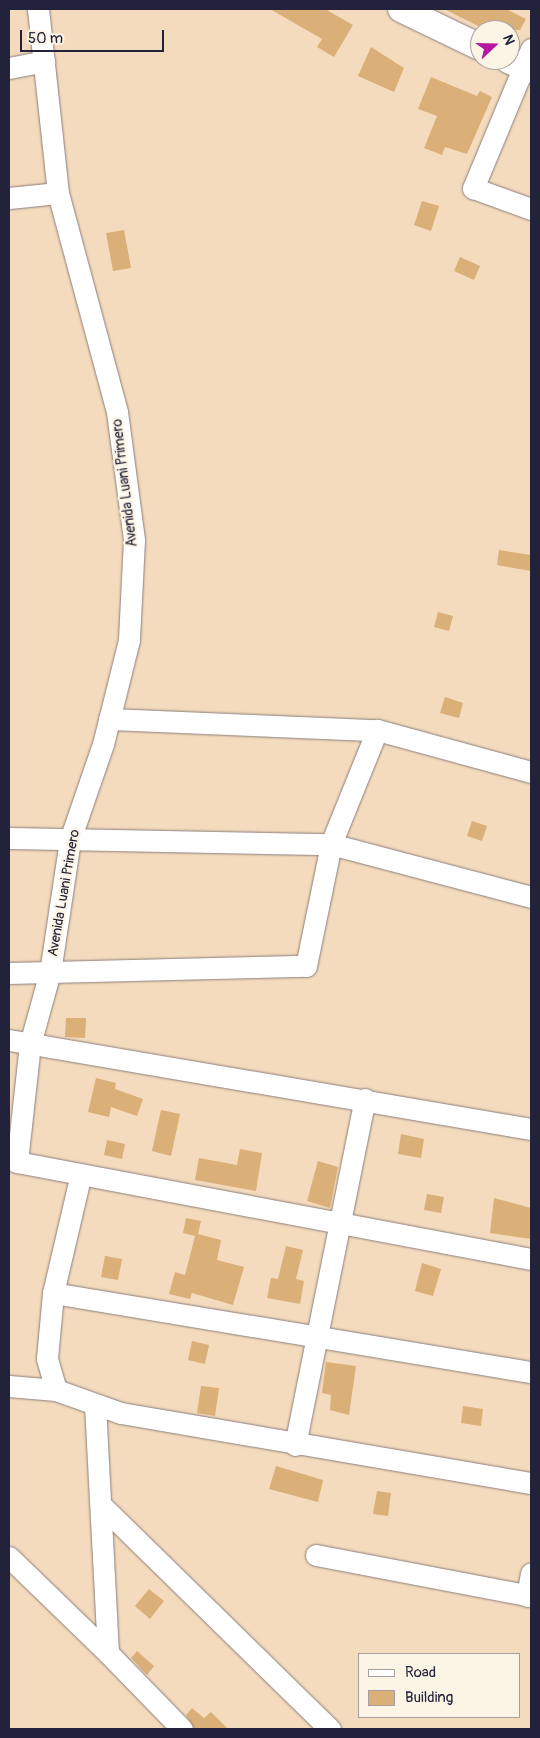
<!DOCTYPE html>
<style>
body{margin:0}
#map{position:relative;width:540px;height:1738px;overflow:hidden;background:#f4dbbd;font-family:Pangolin,sans-serif}
div>[style]{position:absolute}
.building>*{inset:0;background:#daaf78}
.roads{filter:drop-shadow(0 0 1px #8b7e7c) drop-shadow(0 0 1px #8b7e7c)}
.minor>*{height:21px;margin:-10.5px;padding:0 10.5px;transform-origin:10.5px;border-radius:10.5px;background:#fff}
.tertiary>*{height:26px;margin:-13px;padding:0 13px;transform-origin:13px;border-radius:13px;background:#fff}
span{translate:-50% -50%;white-space:nowrap;text-align:center;line-height:1.15;-webkit-text-stroke:4.5px #fcf5e5;paint-order:stroke}
.street-label{font-size:14px;color:#22223b}
.frame{position:absolute;inset:0;border:10px solid #22223b;pointer-events:none}
.legend{position:absolute;left:358px;top:1653px;width:162px;height:65px;box-sizing:border-box;background:#fcf5e5;border:1px solid #a5a1a1;margin:0;padding:6px 9px;list-style:none;font-size:15px;color:#22223b}
.legend li{display:flex;align-items:center;gap:10px;height:25px}
.legend b{width:25px;border:1px solid #a5a1a1}
.north{position:absolute;left:470px;top:20px;width:50px;height:50px;box-sizing:border-box;background:#fcf5e5;border:1px solid #a5a1a1;border-radius:50%;rotate:69deg;font-size:14px;font-weight:700;line-height:20px;text-align:center;color:#22223b}
.north::after{content:'';display:block;margin:auto;width:18px;height:22px;background:#b5179e;clip-path:polygon(50% 0,100% 100%,50% 72%,0 100%)}
.scale{position:absolute;left:20px;top:30px;width:144px;height:22px;box-sizing:border-box;border:2px solid #22223b;border-top:0;padding-left:6px;font-size:15px;line-height:18px;white-space:nowrap;color:#22223b;-webkit-text-stroke:4px #fcf5e5;paint-order:stroke}
</style>
<div id="map">
<div class="building">
<div style="clip-path:polygon(270px 9px,325px 9px,353px 25px,334px 57px,317px 47px,322px 39px)"></div>
<div style="clip-path:polygon(444px 9px,506px 9px,526px 19px,520px 30px,486px 30px)"></div>
<div style="clip-path:polygon(371px 47px,404px 68px,394px 92px,358px 76px)"></div>
<div style="clip-path:polygon(431px 77px,477px 96px,480px 91px,492px 97px,467px 154px,445px 147px,442px 155px,424px 148px,437px 116px,418px 109px)"></div>
<div style="clip-path:polygon(422px 201px,439px 206px,431px 231px,414px 225px)"></div>
<div style="clip-path:polygon(124px 230px,131px 268px,113px 271px,106px 233px)"></div>
<div style="clip-path:polygon(460px 257px,480px 266px,474px 280px,454px 271px)"></div>
<div style="clip-path:polygon(499px 550px,531px 555px,531px 571px,497px 565px)"></div>
<div style="clip-path:polygon(438px 612px,453px 616px,449px 631px,434px 627px)"></div>
<div style="clip-path:polygon(445px 697px,463px 703px,459px 718px,440px 713px)"></div>
<div style="clip-path:polygon(472px 821px,487px 826px,482px 841px,467px 836px)"></div>
<div style="clip-path:polygon(66px 1018px,86px 1018px,85px 1038px,65px 1037px)"></div>
<div style="clip-path:polygon(96px 1078px,116px 1083px,115px 1089px,143px 1099px,137px 1116px,111px 1107px,109px 1117px,88px 1112px)"></div>
<div style="clip-path:polygon(161px 1110px,180px 1114px,171px 1156px,152px 1151px)"></div>
<div style="clip-path:polygon(401px 1134px,424px 1139px,421px 1158px,398px 1154px)"></div>
<div style="clip-path:polygon(107px 1140px,125px 1144px,122px 1159px,104px 1155px)"></div>
<div style="clip-path:polygon(240px 1149px,262px 1153px,256px 1191px,195px 1180px,199px 1158px,237px 1165px)"></div>
<div style="clip-path:polygon(318px 1161px,338px 1167px,330px 1208px,307px 1201px)"></div>
<div style="clip-path:polygon(427px 1194px,444px 1197px,441px 1213px,424px 1210px)"></div>
<div style="clip-path:polygon(494px 1198px,531px 1208px,531px 1239px,490px 1233px)"></div>
<div style="clip-path:polygon(186px 1218px,201px 1221px,198px 1234px,221px 1240px,217px 1260px,244px 1267px,233px 1305px,192px 1293px,190px 1299px,169px 1294px,175px 1272px,185px 1275px,195px 1236px,183px 1233px)"></div>
<div style="clip-path:polygon(286px 1246px,303px 1250px,296px 1279px,304px 1281px,300px 1304px,267px 1298px,271px 1278px,278px 1279px)"></div>
<div style="clip-path:polygon(105px 1256px,122px 1259px,118px 1280px,101px 1277px)"></div>
<div style="clip-path:polygon(422px 1263px,441px 1269px,433px 1296px,415px 1291px)"></div>
<div style="clip-path:polygon(192px 1341px,209px 1345px,205px 1364px,188px 1360px)"></div>
<div style="clip-path:polygon(326px 1362px,356px 1366px,349px 1415px,330px 1410px,331px 1395px,322px 1393px)"></div>
<div style="clip-path:polygon(201px 1386px,219px 1388px,215px 1416px,197px 1413px)"></div>
<div style="clip-path:polygon(463px 1406px,483px 1409px,481px 1426px,461px 1423px)"></div>
<div style="clip-path:polygon(276px 1466px,323px 1480px,318px 1502px,269px 1489px)"></div>
<div style="clip-path:polygon(377px 1491px,391px 1493px,388px 1516px,373px 1514px)"></div>
<div style="clip-path:polygon(149px 1589px,164px 1601px,150px 1619px,135px 1606px)"></div>
<div style="clip-path:polygon(137px 1651px,154px 1666px,147px 1675px,131px 1658px)"></div>
<div style="clip-path:polygon(192px 1708px,204px 1718px,211px 1712px,228px 1729px,194px 1729px,186px 1715px)"></div>
</div>
<div class="roads">
<div class="minor">
<div style="left:38px;top:9px;width:185px;rotate:83.8deg"></div>
<div style="left:58px;top:193px;width:227px;rotate:74.9deg"></div>
<div style="left:117px;top:412px;width:129px;rotate:82.4deg"></div>
<div style="left:134px;top:540px;width:100px;rotate:92.9deg"></div>
<div style="left:129px;top:640px;width:107px;rotate:104deg"></div>
<div style="left:103px;top:744px;width:102px;rotate:109deg"></div>
<div style="left:70px;top:840px;width:134px;rotate:98.6deg"></div>
<div style="left:50px;top:972px;width:75px;rotate:105.5deg"></div>
<div style="left:30px;top:1044px;width:119px;rotate:96.3deg"></div>
<div style="left:17px;top:1162px;width:523px;rotate:10.69deg"></div>
<div style="left:531px;top:49px;width:151px;rotate:112.6deg"></div>
<div style="left:473px;top:188px;width:62px;rotate:19.9deg"></div>
<div style="left:9px;top:68px;width:36px;rotate:-11deg"></div>
<div style="left:9px;top:198px;width:49px;rotate:-5.8deg"></div>
<div style="left:109px;top:719px;width:268px;rotate:2.4deg"></div>
<div style="left:377px;top:730px;width:160px;rotate:15.3deg"></div>
<div style="left:9px;top:838px;width:322px;rotate:1.1deg"></div>
<div style="left:331px;top:844px;width:207px;rotate:14.8deg"></div>
<div style="left:9px;top:973px;width:297px;rotate:-1.4deg"></div>
<div style="left:306px;top:966px;width:125px;rotate:-78.4deg"></div>
<div style="left:331px;top:844px;width:123px;rotate:-68deg"></div>
<div style="left:9px;top:1040px;width:530px;rotate:9.68deg"></div>
<div style="left:53px;top:1293px;width:484px;rotate:9.4deg"></div>
<div style="left:9px;top:1386px;width:47px;rotate:4.9deg"></div>
<div style="left:56px;top:1390px;width:69px;rotate:19.5deg"></div>
<div style="left:121px;top:1413px;width:416px;rotate:9.7deg"></div>
<div style="left:56px;top:1390px;width:33px;rotate:-106deg"></div>
<div style="left:47px;top:1358px;width:65px;rotate:-84.7deg"></div>
<div style="left:53px;top:1293px;width:122px;rotate:-76.8deg"></div>
<div style="left:95px;top:1405px;width:248px;rotate:87deg"></div>
<div style="left:108px;top:1653px;width:106px;rotate:45.8deg"></div>
<div style="left:295px;top:1445px;width:353px;rotate:-78.6deg"></div>
<div style="left:103px;top:1507px;width:318px;rotate:44.4deg"></div>
<div style="left:316px;top:1555px;width:219px;rotate:10.8deg"></div>
<div style="left:9px;top:1557px;width:138px;rotate:44.1deg"></div>
<div style="left:527px;top:1596px;width:23px;rotate:-80deg"></div>
</div>
<div class="tertiary">
<div style="left:401px;top:9px;width:88px;rotate:25.7deg"></div>
<div style="left:508px;top:60px;width:25px;rotate:23deg"></div>
</div>
</div>
<div class="street-label">
<span style="left:125px;top:483px;rotate:-97deg">Avenida Luani Primero</span>
<span style="left:64px;top:893px;rotate:-80deg">Avenida Luani Primero</span>
</div>
<div class="frame"></div>
<ul class="legend">
<li><b style="height:6px;background:#fff"></b>Road</li>
<li><b style="height:14px;background:#daaf78"></b>Building</li>
</ul>
<div class="north">N</div>
<div class="scale">50 m</div>
</div>
